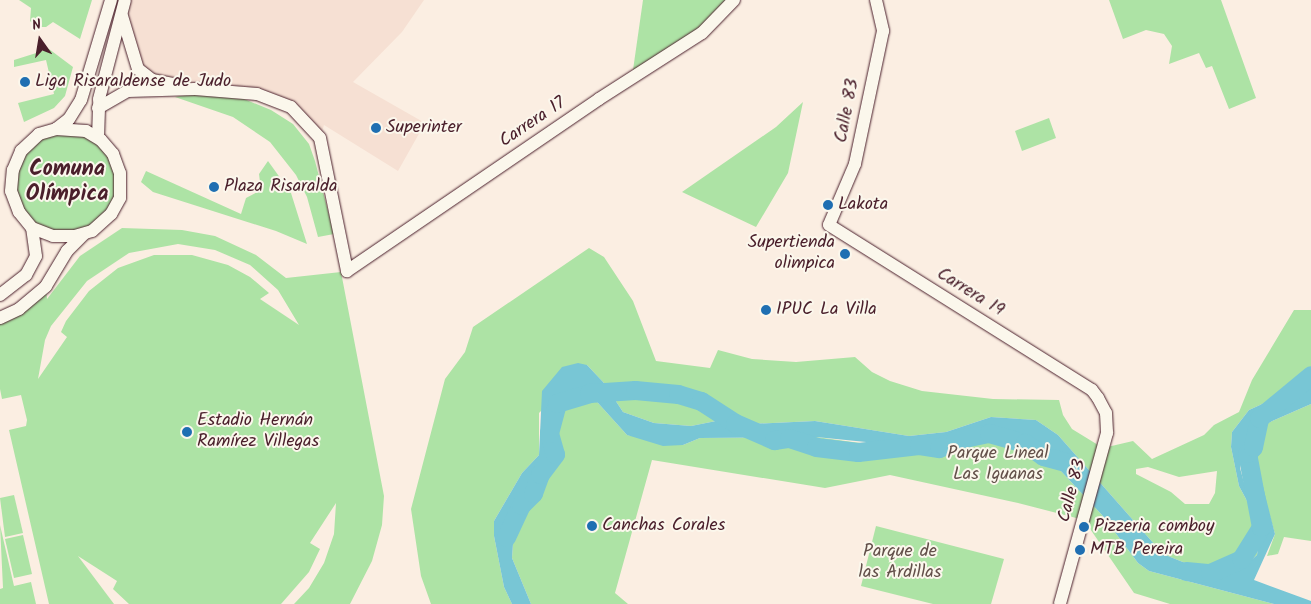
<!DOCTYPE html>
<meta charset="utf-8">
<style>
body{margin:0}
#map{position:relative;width:1311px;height:604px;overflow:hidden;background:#fbeee2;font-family:Kalam,sans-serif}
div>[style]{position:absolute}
.built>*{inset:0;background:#f6e0d3}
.green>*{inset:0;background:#ade3a5}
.water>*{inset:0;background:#78c6d5}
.river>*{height:19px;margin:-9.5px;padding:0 9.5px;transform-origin:9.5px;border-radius:9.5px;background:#78c6d5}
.roads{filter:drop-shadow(0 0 1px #4a1f2b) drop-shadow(0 0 1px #4a1f2b)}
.minor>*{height:12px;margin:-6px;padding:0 6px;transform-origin:6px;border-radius:6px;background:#fbf7ec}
.dots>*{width:14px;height:14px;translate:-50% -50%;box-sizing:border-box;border:2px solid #fbf7ec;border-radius:50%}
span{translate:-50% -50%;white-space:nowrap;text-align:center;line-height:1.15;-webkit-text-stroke:4px #fbf7ec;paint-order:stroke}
.poi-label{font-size:18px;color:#4a1f2b}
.left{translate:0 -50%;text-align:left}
.right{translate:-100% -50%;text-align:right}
.street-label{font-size:18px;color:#4a1f2b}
.park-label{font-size:18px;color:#63504a}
.district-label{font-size:22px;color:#4a1f2b;font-weight:700}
.north{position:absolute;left:15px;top:15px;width:50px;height:50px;-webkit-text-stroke:4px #fbf7ec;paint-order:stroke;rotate:347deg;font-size:14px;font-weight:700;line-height:20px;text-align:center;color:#4a1f2b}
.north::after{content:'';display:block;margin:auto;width:18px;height:22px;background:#4a1f2b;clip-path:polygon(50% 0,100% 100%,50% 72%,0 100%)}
</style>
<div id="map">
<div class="built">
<div style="clip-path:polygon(125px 0,424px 0,402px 32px,353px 82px,425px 123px,398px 171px,324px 125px,320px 138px,280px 101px,152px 80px,138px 69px)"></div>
</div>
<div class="green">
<div style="clip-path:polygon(19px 0,92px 0,80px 39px,53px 22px,46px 27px,37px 27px,30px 21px,31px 8px)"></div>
<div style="clip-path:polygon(643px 0,734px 0,702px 33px,632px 77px)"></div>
<div style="clip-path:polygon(1109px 0,1221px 0,1256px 98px,1229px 109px,1212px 66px,1206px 68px,1199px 53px,1169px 64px,1172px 46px,1164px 34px,1146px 30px,1123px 39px)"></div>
<div style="clip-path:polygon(49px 49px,73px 67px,65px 96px,54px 108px,24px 122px,18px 103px,54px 94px,46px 60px,14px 67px,14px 60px)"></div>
<div style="clip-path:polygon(190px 94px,244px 99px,271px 110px,293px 124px,309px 144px,315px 161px,334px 234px,318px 237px,307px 197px,296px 175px,270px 142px,233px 117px,175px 97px)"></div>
<div style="clip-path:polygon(803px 102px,788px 173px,756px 227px,682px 192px,776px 127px)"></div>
<div style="clip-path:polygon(1049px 118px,1056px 138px,1022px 151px,1015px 131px)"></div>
<div style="clip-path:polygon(50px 130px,101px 140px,121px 182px,100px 226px,53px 236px,19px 212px,14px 202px,17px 158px)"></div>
<div style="clip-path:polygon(268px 161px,291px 193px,307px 244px,276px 231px,153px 192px,141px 182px,146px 171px,241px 214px,246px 198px,261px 190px,259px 174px)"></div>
<div style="clip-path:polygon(evenodd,122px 228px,182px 230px,215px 236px,256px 255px,286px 278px,341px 272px,384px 496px,382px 525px,372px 561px,350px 604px,294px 604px,309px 588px,324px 563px,334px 534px,336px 503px,310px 543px,320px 549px,309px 572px,281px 604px,129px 604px,113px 589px,117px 581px,78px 556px,114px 604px,49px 604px,9px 430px,26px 426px,27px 420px,21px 395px,2px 399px,0 389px,0 318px,46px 286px,47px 299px,80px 256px,122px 228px,178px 244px,215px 250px,250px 265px,278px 290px,299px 325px,260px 299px,269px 293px,250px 277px,228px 265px,192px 255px,154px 255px,118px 268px,89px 291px,66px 321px,61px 332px,67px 337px,38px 379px,45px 340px,51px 326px,87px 281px,129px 253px,178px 244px)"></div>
<div style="clip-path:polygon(evenodd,589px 248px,604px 257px,633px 301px,656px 361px,710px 368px,718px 350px,752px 359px,796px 362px,855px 357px,872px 372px,890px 381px,922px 391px,993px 399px,1059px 400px,1063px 415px,1072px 429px,1103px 448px,1133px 441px,1152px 459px,1204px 435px,1214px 425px,1239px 412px,1252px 380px,1294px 310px,1311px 310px,1311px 382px,1249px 410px,1232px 432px,1231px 447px,1239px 486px,1261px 527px,1257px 555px,1240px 570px,1222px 575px,1210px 573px,1163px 554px,1058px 435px,1036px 420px,991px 417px,946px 432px,909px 436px,815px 421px,750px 424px,716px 421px,691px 426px,654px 423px,623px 412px,604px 383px,587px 365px,539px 413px,539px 455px,522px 473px,494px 521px,494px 536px,504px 587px,512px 604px,431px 604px,421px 576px,411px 509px,445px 379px,465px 352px,473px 327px,589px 248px,1148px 467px,1179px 477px,1217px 471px,1215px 493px,1209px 504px,1185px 504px,1171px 492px,1136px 474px,1136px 469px,1148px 467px)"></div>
<div style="clip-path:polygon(574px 391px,589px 393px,627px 435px,683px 445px,700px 438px,816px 437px,897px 448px,939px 448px,975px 434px,1005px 434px,1045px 454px,1102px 515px,1138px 563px,1149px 571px,1274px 604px,1170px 604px,1134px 593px,1084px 520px,1018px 503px,890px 475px,825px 488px,652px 460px,615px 593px,628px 604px,531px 604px,512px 558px,515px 516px,561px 445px,553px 416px,564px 395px)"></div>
<div style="clip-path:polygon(1311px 404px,1311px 541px,1284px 537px,1278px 554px,1267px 556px,1275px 534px,1254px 461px,1254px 435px,1261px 426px)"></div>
<div style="clip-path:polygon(14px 495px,23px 533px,5px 537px,0 498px)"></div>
<div style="clip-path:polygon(0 525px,14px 586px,31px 582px,36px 604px,0 604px,0 589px,3px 588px)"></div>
<div style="clip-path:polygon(876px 526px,1004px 559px,991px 604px,933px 604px,861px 586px)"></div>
<div style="clip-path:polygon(23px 535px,32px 574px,14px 578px,5px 539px)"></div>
</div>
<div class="water">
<div style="clip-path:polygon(evenodd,578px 363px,587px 365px,604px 383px,623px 412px,654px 423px,691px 426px,716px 421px,750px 424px,815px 421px,909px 436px,946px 432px,991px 417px,1036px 420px,1058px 435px,1163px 554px,1210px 573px,1222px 575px,1240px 570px,1257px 555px,1261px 527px,1239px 486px,1231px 447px,1232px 432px,1249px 410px,1311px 382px,1311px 404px,1261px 426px,1254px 435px,1253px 447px,1275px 534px,1254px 580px,1311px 601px,1311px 604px,1274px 604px,1149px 571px,1138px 563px,1102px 515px,1045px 454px,1005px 434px,975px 434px,919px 452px,876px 443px,816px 437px,700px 438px,683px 445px,663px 446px,627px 435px,589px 393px,574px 391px,564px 395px,553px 415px,561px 445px,515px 516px,512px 558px,531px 604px,512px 604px,504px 587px,494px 536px,494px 521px,522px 473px,539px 455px,542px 391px,562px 367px,578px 363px,1247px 453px,1252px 469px,1254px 498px,1246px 490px,1240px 468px,1242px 458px,1247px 453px)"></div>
</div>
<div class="river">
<div style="left:506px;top:537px;width:35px;rotate:-65deg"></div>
<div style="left:521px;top:505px;width:17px;rotate:-45deg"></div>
<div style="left:533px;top:493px;width:20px;rotate:-70deg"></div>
<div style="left:540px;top:474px;width:25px;rotate:-53deg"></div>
<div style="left:555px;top:454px;width:22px;rotate:-106deg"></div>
<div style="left:549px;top:433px;width:31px;rotate:-75deg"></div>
<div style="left:557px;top:403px;width:34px;rotate:-17deg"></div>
<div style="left:589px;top:393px;width:46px;rotate:-3.7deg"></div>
<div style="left:635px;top:390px;width:43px;rotate:5.3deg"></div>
<div style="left:678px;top:394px;width:24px;rotate:17deg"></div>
<div style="left:701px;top:401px;width:40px;rotate:32.9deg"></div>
<div style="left:735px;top:423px;width:43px;rotate:23.6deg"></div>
<div style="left:774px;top:440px;width:15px;rotate:-8deg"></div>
<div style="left:789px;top:438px;width:28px;rotate:18deg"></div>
<div style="left:816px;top:447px;width:42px;rotate:6.8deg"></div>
<div style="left:858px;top:452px;width:61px;rotate:-6.5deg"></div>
<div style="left:919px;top:445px;width:20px;rotate:9deg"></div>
<div style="left:939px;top:448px;width:18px;rotate:-27deg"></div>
<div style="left:955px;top:440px;width:35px;rotate:-12deg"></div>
<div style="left:989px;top:433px;width:37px;rotate:16deg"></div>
<div style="left:1025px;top:443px;width:22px;rotate:36deg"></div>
<div style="left:1043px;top:456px;width:27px;rotate:15deg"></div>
<div style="left:1186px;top:571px;width:24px;rotate:5deg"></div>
<div style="left:1210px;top:573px;width:34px;rotate:-24deg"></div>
<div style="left:1241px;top:559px;width:38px;rotate:-58deg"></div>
<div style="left:1261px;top:527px;width:75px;rotate:-100.7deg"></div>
<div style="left:1247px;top:453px;width:8px;rotate:-45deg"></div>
<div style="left:1253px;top:447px;width:30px;rotate:-78deg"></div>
<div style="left:1259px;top:418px;width:67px;rotate:-39.6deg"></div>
</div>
<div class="roads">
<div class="minor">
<div style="left:876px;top:0;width:32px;rotate:77deg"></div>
<div style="left:883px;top:31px;width:136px;rotate:101.9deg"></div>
<div style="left:855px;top:164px;width:66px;rotate:113.1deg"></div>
<div style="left:829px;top:225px;width:310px;rotate:32.1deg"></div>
<div style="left:1092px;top:390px;width:10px;rotate:53deg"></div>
<div style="left:1098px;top:398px;width:17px;rotate:62deg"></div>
<div style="left:1106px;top:413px;width:20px;rotate:87deg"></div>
<div style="left:1107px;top:433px;width:177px;rotate:105.4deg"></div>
<div style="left:122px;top:16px;width:55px;rotate:73.2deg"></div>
<div style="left:138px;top:69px;width:18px;rotate:38deg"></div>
<div style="left:152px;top:80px;width:21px;rotate:11deg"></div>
<div style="left:98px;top:108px;width:34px;rotate:-30deg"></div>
<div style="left:128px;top:91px;width:67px;rotate:-1.7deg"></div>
<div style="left:195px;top:89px;width:62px;rotate:4.6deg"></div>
<div style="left:257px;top:94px;width:36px;rotate:21deg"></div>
<div style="left:291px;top:107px;width:42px;rotate:46.9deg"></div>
<div style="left:320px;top:138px;width:136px;rotate:78.5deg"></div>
<div style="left:347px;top:271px;width:305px;rotate:-34.3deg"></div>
<div style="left:599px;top:99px;width:122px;rotate:-32.7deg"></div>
<div style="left:702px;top:33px;width:46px;rotate:-45.9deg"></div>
<div style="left:56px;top:129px;width:16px;rotate:-38deg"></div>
<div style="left:69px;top:119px;width:22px;rotate:-58deg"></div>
<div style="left:81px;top:100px;width:104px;rotate:-73.3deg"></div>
<div style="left:98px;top:137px;width:38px;rotate:-88deg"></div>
<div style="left:99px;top:99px;width:102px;rotate:-75.3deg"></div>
<div style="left:0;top:295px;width:33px;rotate:-38deg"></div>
<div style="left:26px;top:275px;width:21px;rotate:-62deg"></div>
<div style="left:36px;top:256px;width:28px;rotate:-98deg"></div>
<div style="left:32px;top:228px;width:21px;rotate:-129deg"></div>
<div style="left:19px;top:212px;width:22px;rotate:-111deg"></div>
<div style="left:11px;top:191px;width:21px;rotate:-85deg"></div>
<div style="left:13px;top:170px;width:21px;rotate:-67deg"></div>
<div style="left:21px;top:151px;width:25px;rotate:-43deg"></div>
<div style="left:39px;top:134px;width:18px;rotate:-16deg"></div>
<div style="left:56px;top:129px;width:30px;rotate:4deg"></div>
<div style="left:86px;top:131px;width:17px;rotate:31deg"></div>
<div style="left:101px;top:140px;width:18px;rotate:49deg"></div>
<div style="left:113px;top:154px;width:20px;rotate:70deg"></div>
<div style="left:120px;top:173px;width:25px;rotate:90deg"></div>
<div style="left:120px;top:198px;width:18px;rotate:119deg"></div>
<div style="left:111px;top:214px;width:25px;rotate:138deg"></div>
<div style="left:92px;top:231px;width:18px;rotate:164deg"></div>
<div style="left:75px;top:236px;width:22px;rotate:180deg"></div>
<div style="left:53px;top:236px;width:22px;rotate:-159deg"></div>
<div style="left:0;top:318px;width:21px;rotate:-25deg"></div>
<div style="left:19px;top:309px;width:35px;rotate:-40deg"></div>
<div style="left:46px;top:286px;width:41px;rotate:-59deg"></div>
<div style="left:67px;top:251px;width:24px;rotate:-45deg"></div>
</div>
</div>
<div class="dots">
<div style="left:25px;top:82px;background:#1f6fb2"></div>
<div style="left:376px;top:128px;background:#1f6fb2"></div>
<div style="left:214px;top:187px;background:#1f6fb2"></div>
<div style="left:828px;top:205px;background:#1f6fb2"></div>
<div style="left:845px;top:254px;background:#1f6fb2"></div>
<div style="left:766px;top:310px;background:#1f6fb2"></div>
<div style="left:187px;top:432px;background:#1f6fb2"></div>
<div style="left:592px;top:526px;background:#1f6fb2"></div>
<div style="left:1084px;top:527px;background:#1f6fb2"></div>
<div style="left:1080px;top:550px;background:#1f6fb2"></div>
</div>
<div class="poi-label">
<span class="left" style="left:35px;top:82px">Liga Risaraldense de Judo</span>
<span class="left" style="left:386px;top:128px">Superinter</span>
<span class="left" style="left:224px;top:187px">Plaza Risaralda</span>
<span class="left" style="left:838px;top:205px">Lakota</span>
<span class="right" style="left:835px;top:254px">Supertienda<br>olimpica</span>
<span class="left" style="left:776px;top:310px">IPUC La Villa</span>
<span class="left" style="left:197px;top:432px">Estadio Hernán<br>Ramírez Villegas</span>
<span class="left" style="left:602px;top:526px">Canchas Corales</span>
<span class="left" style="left:1094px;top:527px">Pizzeria comboy</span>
<span class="left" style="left:1090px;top:550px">MTB Pereira</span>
</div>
<div class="street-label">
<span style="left:848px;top:111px;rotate:-79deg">Calle 83</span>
<span style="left:533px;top:123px;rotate:-34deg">Carrera 17</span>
<span style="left:970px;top:293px;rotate:32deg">Carrera 19</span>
<span style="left:1073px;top:491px;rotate:-75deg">Calle 83</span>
</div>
<div class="park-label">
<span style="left:998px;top:465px">Parque Lineal<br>Las Iguanas</span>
<span style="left:900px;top:563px">Parque de<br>las Ardillas</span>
</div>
<div class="district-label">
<span style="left:67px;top:182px">Comuna<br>Olímpica</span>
</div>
<div class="north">N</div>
</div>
